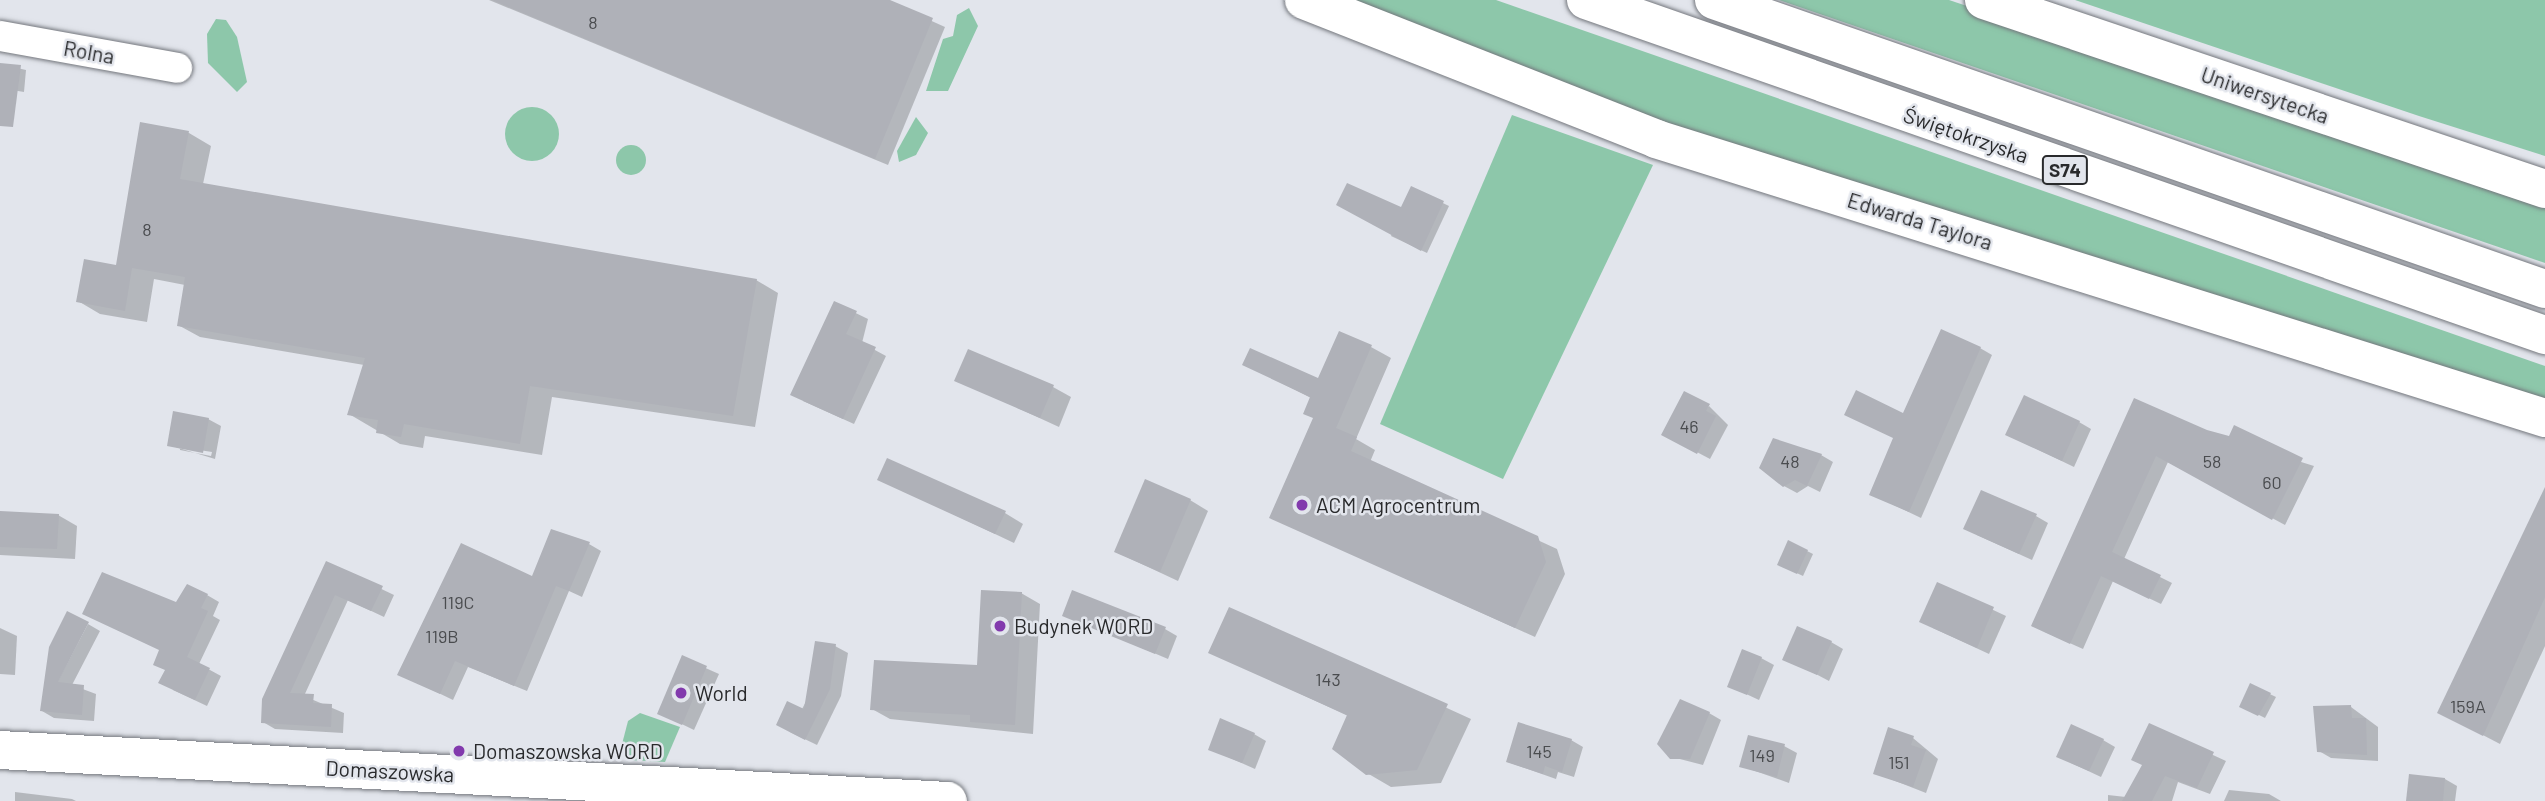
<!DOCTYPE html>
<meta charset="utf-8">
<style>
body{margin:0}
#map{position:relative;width:2545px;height:801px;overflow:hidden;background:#e2e5ec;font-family:Barlow,sans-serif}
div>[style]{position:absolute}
.green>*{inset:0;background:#8dc7aa}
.round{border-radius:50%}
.shadow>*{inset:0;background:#0003}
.building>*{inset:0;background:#afb1b8}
.roads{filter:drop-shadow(0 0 2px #74777d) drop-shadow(0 0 2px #74777d)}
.street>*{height:30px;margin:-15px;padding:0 15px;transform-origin:15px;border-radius:15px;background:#fff}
.secondary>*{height:38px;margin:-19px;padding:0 19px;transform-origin:19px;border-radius:19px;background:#fff}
.highway>*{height:38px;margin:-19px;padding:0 19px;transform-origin:19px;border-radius:19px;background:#fff}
.dots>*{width:19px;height:19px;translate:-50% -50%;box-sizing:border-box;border:4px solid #e2e5ec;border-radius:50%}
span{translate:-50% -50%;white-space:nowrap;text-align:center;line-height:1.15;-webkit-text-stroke:5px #e2e5ec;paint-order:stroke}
.number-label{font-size:18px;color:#4a4c4f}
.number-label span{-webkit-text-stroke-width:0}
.shield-label span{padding:2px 5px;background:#e2e5ec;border:2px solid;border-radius:5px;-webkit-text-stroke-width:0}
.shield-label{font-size:19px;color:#292a2c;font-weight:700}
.street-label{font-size:21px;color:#292a2c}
.poi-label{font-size:21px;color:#292a2c}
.left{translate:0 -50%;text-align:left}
</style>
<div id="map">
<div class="green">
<div style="clip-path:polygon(1341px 0,1496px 0,2545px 366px,2545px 404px,1709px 141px)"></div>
<div style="clip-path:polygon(1779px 0,1949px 0,2545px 199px,2545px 263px)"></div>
<div style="clip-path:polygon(2075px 0,2545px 0,2545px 156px,2419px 116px)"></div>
<div style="clip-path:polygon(969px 8px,978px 26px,948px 91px,926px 91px,943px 39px,953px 36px,957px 15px)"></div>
<div style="clip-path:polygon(216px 19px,226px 20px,237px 37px,247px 82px,237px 92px,208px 63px,207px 34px)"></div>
<div class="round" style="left:505px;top:107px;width:54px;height:54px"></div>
<div style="clip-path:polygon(1512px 115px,1653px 165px,1503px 479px,1380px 424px)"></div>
<div style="clip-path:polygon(916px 117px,928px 133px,916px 155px,899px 162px,897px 151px)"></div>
<div class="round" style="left:616px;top:145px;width:30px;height:30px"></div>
<div style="clip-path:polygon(640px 713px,680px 727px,665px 762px,629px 760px,621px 748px,628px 721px)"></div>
</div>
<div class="shadow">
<div style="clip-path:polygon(489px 0,885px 0,945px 27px,888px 165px)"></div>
<div style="clip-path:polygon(0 64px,26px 70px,24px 92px,0 88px)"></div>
<div style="clip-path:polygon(142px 124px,189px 133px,211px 146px,203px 184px,756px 280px,778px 293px,755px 427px,552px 397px,542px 455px,425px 436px,423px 448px,400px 444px,349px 414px,364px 365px,200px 337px,178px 325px,185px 285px,154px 279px,147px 322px,100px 314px,78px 301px,117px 267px)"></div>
<div style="clip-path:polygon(1412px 188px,1449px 206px,1427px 253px,1391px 236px)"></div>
<div style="clip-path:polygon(835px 303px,868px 319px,862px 343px,886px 356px,854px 424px,803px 401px)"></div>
<div style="clip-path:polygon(1371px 347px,1391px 358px,1356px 439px,1375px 450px,1370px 462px,1557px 549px,1565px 574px,1535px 637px,1271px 517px,1315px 419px,1311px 398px,1244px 364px,1319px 381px)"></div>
<div style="clip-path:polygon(1980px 348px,1992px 355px,1921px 518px,1871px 494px,1904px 416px)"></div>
<div style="clip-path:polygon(957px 380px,1053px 387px,1071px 397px,1059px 427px)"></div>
<div style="clip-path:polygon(2135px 400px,2206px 432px,2314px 466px,2285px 525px,2168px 462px,2124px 559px,2172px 583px,2161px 604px,2113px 581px,2083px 649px,2045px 632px)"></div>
<div style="clip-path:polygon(1709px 406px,1728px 425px,1710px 459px,1676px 441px)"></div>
<div style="clip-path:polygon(evenodd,208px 419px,221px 426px,215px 459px,169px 445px,208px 419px,180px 447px,212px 452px,211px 456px,180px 450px,180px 447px)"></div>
<div style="clip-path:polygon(2079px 422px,2091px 429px,2074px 467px,2020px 441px)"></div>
<div style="clip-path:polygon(1821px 455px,1833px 462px,1820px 492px,1808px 486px,1797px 493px,1784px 486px)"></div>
<div style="clip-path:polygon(879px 479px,1005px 513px,1023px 524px,1014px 543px)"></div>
<div style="clip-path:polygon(1190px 500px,1208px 511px,1178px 581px,1116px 552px)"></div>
<div style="clip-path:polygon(0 512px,58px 515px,77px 526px,75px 559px,0 555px)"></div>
<div style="clip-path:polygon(2036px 516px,2048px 523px,2032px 560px,1977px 535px)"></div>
<div style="clip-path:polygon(2545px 519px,2545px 646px,2500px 744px,2456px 721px)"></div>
<div style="clip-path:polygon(589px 544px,601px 551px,582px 597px,569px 591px,527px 691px,468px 667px,453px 700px,399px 674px)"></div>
<div style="clip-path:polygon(1807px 551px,1813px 554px,1803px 576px,1784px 567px)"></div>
<div style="clip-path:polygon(327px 563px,394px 595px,384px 617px,348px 600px,304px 696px,344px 713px,343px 733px,275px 729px,263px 722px)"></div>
<div style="clip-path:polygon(1938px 584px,2006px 616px,1989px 654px,1933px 628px)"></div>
<div style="clip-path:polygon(1021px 593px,1040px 604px,1033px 734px,890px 719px,872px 709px,979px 667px)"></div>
<div style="clip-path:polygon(207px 595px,219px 602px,213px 616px,220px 620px,199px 664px,221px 676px,207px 706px,173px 690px,166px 670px,177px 605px)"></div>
<div style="clip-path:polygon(1230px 609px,1471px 719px,1441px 783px,1391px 787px,1367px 773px,1348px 716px,1210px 652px)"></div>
<div style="clip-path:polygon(1064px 615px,1165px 629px,1177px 636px,1168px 659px)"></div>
<div style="clip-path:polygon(88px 624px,100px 631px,72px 685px,96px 694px,94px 721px,54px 718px,42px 711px)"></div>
<div style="clip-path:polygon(0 628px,17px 636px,15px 675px,0 674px)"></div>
<div style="clip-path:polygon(1831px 642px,1843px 649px,1829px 681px,1795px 663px)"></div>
<div style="clip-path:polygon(835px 646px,848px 653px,841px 696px,817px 745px,790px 732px)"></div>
<div style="clip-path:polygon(683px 658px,719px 674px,694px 730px,659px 713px)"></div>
<div style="clip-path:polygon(1761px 658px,1774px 665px,1759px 700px,1729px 686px)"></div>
<div style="clip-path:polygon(2251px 685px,2276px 697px,2265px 718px,2241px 706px)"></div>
<div style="clip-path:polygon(2351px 707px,2378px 727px,2378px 761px,2331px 758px,2319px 751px)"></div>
<div style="clip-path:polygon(1709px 713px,1721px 720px,1703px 765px,1672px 757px)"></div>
<div style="clip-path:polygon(2150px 726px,2226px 761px,2210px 794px,2178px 782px,2172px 801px,2108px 801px,2108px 795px,2126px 797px,2144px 765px)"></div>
<div style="clip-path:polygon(1254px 734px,1266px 741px,1255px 769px,1210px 749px)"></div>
<div style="clip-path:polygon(1913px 738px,1938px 759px,1926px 793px,1875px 773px)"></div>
<div style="clip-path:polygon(1571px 740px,1583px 747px,1574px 777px,1558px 772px,1556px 779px,1508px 762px)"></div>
<div style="clip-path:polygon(2103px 740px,2115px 747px,2101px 777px,2071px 763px)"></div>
<div style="clip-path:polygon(1784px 746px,1797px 753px,1789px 783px,1741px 766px)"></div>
<div style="clip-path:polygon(2445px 779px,2457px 786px,2455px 801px,2408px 801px)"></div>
<div style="clip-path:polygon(2229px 790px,2269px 794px,2281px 801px,2224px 801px)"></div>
<div style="clip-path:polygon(15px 792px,72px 799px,76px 801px,15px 801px)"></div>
</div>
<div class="building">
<div style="clip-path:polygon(492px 0,890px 0,933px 18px,875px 159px)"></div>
<div style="clip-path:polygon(0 63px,21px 65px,13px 127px,0 126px)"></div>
<div style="clip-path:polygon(140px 122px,189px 131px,180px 179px,757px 279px,733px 416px,530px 386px,520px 444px,404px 424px,401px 437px,376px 433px,378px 420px,347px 415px,365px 358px,177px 326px,185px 277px,132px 268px,125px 311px,76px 302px,84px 259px,116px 265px)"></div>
<div style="clip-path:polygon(1347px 183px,1401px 207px,1411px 186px,1444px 201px,1421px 251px,1336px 205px)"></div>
<div style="clip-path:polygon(834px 301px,857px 311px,846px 334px,876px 347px,843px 419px,790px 395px)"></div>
<div style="clip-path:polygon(1941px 329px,1981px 347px,1909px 512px,1869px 495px,1893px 438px,1844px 415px,1856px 390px,1903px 413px)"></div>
<div style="clip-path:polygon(1339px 331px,1372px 345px,1336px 428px,1357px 437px,1351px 451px,1538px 536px,1546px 562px,1515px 628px,1269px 518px,1313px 418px,1303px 414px,1310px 397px,1242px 365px,1250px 348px,1318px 378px)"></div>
<div style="clip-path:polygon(968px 349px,1054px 385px,1040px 418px,954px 381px)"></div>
<div style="clip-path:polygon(1684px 391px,1710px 404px,1706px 411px,1716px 416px,1697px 454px,1661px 435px)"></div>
<div style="clip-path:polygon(2024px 395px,2080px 421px,2062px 461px,2005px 435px)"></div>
<div style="clip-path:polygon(2134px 398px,2207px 430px,2229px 436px,2234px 425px,2303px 458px,2272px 520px,2156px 456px,2112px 552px,2161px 575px,2149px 599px,2101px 576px,2070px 644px,2031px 626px)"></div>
<div style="clip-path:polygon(173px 411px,209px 418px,203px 453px,167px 446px)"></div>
<div style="clip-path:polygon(1773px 438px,1822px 454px,1807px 486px,1795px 480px,1783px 487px,1759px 468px)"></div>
<div style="clip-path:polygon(887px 458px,1006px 511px,995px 534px,877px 480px)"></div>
<div style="clip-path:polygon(1145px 479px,1191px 499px,1160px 572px,1114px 552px)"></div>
<div style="clip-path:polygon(2545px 487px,2545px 597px,2483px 736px,2437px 713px)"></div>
<div style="clip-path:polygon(1981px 490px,2037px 514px,2019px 554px,1963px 529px)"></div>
<div style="clip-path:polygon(0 511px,59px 514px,57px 549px,0 547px)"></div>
<div style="clip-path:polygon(551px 529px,590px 542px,569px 591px,556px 586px,514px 686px,455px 661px,440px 694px,397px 675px,461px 543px,532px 576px)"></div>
<div style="clip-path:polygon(1788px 540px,1808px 550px,1797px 574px,1777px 565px)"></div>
<div style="clip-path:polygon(326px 561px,383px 586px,371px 611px,335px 595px,290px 693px,314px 694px,313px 703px,332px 704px,331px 727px,261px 723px,262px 699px)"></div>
<div style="clip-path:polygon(102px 572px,176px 602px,187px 584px,208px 594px,201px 608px,208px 611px,187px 657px,210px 668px,195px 700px,158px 683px,165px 670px,153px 665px,159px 650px,82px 614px)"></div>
<div style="clip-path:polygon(1937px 582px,1994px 607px,1977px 648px,1919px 622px)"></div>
<div style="clip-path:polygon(981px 590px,1022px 592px,1015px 725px,970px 722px,970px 715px,870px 710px,874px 660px,977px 665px)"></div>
<div style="clip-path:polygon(1072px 590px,1166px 627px,1155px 654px,1062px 616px)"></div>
<div style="clip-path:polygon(1229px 607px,1448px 704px,1417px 770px,1366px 775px,1332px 749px,1347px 715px,1208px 653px)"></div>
<div style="clip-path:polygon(67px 611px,89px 622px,58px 682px,84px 685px,82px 715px,40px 711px,49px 647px)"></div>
<div style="clip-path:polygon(1797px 626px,1832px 641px,1817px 675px,1782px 660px)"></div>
<div style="clip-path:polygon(815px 641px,836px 644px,830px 689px,805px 740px,776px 725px,787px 701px,804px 709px)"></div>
<div style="clip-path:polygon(1742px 649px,1762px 657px,1747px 695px,1727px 687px)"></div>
<div style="clip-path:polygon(682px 655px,707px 666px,682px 725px,657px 714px)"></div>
<div style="clip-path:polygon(2250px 683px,2271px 693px,2258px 716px,2239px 707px)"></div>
<div style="clip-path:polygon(1680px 699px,1710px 712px,1690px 759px,1670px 759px,1657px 744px)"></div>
<div style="clip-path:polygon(2351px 705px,2352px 718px,2366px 718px,2367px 755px,2317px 752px,2313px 706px)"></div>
<div style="clip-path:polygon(1220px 718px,1255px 733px,1242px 763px,1208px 750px)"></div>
<div style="clip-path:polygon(1518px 722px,1572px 739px,1562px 772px,1545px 766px,1543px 774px,1506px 762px)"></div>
<div style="clip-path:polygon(2149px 723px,2214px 752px,2197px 788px,2165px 776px,2152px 801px,2122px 801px,2142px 765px,2131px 760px)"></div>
<div style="clip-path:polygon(2071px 724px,2104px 739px,2089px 771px,2056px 757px)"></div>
<div style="clip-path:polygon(1888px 727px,1914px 736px,1911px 745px,1926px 750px,1913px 787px,1873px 774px)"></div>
<div style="clip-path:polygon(1748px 735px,1785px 744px,1777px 777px,1739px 767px)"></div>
<div style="clip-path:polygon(2409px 774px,2445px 778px,2443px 801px,2406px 801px)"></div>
</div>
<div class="roads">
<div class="street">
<div style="left:0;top:36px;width:180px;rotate:10.2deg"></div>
</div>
<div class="secondary">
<div style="left:1304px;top:0;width:378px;rotate:21.5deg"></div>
<div style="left:1656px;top:139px;width:932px;rotate:17.42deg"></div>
<div style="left:1984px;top:0;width:592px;rotate:18.62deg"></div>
<div style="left:0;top:750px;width:949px;rotate:3.08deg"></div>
</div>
<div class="highway">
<div style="left:1586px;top:0;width:1016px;rotate:19.26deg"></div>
<div style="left:1714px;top:0;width:880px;rotate:19.18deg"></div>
</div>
</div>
<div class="dots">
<div style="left:1302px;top:505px;background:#823aad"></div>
<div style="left:1000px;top:626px;background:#823aad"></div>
<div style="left:681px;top:693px;background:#823aad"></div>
<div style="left:459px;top:751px;background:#823aad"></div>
</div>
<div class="number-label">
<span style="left:593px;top:22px">8</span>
<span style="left:147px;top:229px">8</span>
<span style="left:1689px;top:426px">46</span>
<span style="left:1790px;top:461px">48</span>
<span style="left:2212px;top:461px">58</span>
<span style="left:2272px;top:482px">60</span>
<span style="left:458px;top:602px">119C</span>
<span style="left:442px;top:636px">119B</span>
<span style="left:1328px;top:679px">143</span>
<span style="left:2468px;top:706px">159A</span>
<span style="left:1539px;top:751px">145</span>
<span style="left:1762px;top:755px">149</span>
<span style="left:1899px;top:762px">151</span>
</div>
<div class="shield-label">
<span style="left:2065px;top:170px">S74</span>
</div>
<div class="street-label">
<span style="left:89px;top:52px;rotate:10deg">Rolna</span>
<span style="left:2265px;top:95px;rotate:19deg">Uniwersytecka</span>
<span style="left:1966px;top:135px;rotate:19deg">Świętokrzyska</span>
<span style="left:1920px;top:221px;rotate:17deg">Edwarda Taylora</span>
<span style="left:390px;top:771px;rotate:3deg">Domaszowska</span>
</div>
<div class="poi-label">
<span class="left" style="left:1316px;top:505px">ACM Agrocentrum</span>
<span class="left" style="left:1014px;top:626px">Budynek WORD</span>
<span class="left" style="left:695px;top:693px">World</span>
<span class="left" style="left:473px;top:751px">Domaszowska WORD</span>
</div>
</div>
